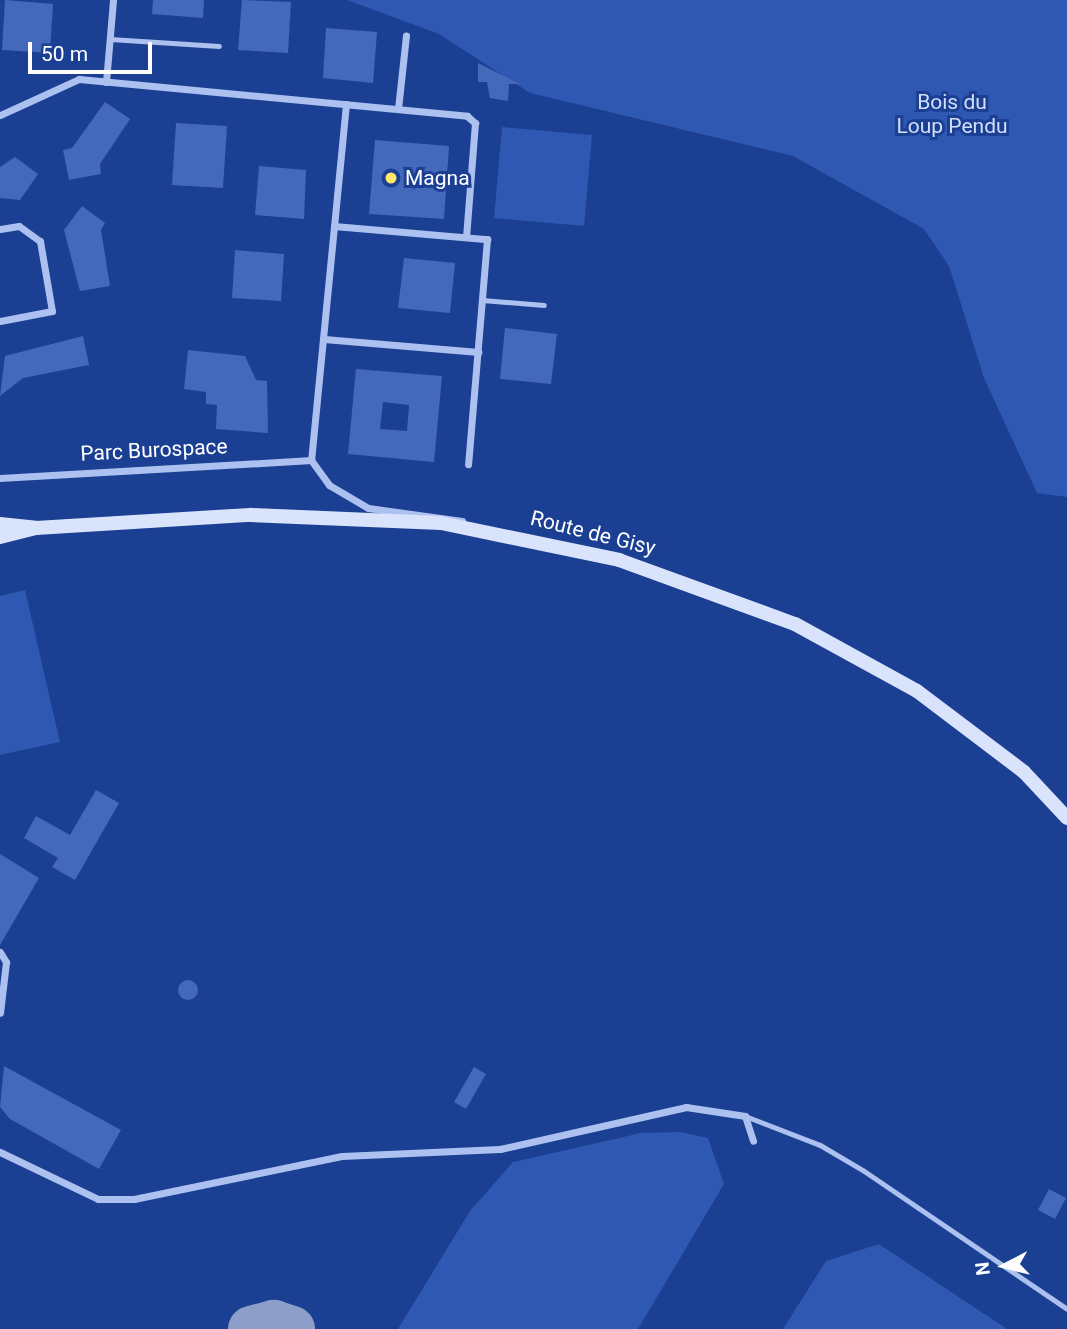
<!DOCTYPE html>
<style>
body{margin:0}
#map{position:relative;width:1067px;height:1329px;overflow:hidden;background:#1b3f93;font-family:Roboto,sans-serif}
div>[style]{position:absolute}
.green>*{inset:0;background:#2e58b1}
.taxiway>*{height:46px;margin:-23px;padding:0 23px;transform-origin:23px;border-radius:23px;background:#8d9fc9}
.building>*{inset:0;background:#4469ba}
.round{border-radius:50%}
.lane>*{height:5px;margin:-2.5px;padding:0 2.5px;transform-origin:2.5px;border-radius:2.5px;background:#acc1ef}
.street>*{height:7px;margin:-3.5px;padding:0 3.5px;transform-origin:3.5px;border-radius:3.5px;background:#acc1ef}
.secondary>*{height:14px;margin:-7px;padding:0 7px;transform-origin:7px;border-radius:7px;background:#d9e3fb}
.dots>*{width:19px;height:19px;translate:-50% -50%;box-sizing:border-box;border:4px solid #1b3f93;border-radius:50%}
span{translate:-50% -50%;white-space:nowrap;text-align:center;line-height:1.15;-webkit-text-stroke:6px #1b3f93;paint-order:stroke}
.park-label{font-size:21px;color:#d2dffb}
.poi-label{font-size:21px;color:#fff}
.left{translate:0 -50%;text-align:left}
.street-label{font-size:21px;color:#fff}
.north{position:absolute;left:969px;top:1231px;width:70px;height:70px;-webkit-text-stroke:5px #1b3f93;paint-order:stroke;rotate:263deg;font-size:19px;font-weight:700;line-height:28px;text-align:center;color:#fff}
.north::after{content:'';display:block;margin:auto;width:24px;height:32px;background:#fff;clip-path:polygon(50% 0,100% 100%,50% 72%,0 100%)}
.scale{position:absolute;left:28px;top:42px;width:124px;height:32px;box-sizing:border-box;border:4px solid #fff;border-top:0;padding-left:9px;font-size:21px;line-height:24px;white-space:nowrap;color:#fff;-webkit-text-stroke:5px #1b3f93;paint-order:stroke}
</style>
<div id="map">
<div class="green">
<div style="clip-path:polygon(347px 0,1067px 0,1067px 497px,1037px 493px,984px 378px,949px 266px,924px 229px,793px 156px,530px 93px,439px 34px)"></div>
<div style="clip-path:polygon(502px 127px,592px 135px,584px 226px,494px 218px)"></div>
<div style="clip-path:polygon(25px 590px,60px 742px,0 755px,0 596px)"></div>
<div style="clip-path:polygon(680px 1132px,708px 1138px,724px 1184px,638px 1329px,398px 1329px,470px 1211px,513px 1162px,641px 1133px)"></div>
<div style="clip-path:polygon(879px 1244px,1007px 1329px,783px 1329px,826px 1261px)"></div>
</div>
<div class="taxiway">
<div style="left:251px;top:1329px;width:24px;rotate:-15deg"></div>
<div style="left:274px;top:1323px;width:19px;rotate:18deg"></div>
</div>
<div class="building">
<div style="clip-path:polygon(5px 0,53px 4px,50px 53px,2px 50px)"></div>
<div style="clip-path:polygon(153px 0,204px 0,203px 18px,152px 14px)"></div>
<div style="clip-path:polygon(242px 0,291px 2px,288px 53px,238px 50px)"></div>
<div style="clip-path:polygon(326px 28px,377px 32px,373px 83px,323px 78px)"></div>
<div style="clip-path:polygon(478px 63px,520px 84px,509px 84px,508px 101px,490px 98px,487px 82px,478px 82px)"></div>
<div style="clip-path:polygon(105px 102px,130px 119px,100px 164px,101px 174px,69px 180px,63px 150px,72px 148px)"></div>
<div style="clip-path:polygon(176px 123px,227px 126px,223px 188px,172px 185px)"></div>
<div style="clip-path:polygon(375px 140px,449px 146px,444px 219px,369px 214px)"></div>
<div style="clip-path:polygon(15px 157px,38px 174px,20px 200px,0 198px,0 167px)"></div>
<div style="clip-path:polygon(259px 166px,306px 170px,304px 219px,255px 215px)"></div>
<div style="clip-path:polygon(82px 206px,105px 223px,101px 230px,110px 286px,80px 291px,64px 230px)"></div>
<div style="clip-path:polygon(235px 250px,284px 254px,281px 301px,232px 298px)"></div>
<div style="clip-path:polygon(404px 258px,455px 263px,450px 313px,398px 308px)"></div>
<div style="clip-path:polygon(505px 328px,557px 334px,551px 384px,500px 379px)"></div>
<div style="clip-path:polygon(83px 336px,89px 365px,23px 378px,0 396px,5px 356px)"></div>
<div style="clip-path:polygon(188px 350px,245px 356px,256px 380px,267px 381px,268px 433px,216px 429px,217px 405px,206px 404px,206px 392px,184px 389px)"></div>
<div style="clip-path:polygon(evenodd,356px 369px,442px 376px,434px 462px,348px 454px,356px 369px,383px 402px,409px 405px,407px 431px,380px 429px,383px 402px)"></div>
<div style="clip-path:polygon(96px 790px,119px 803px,75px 880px,52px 867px,58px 858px,24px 838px,36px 816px,70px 835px)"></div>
<div style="clip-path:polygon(0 854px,39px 878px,0 945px)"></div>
<div class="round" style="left:178px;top:980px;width:20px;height:20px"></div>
<div style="clip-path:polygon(4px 1066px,121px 1130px,99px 1169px,10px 1119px,0 1107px)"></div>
<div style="clip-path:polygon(474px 1067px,486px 1074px,466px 1109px,454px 1102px)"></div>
<div style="clip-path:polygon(1049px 1189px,1066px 1198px,1055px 1219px,1038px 1210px)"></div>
</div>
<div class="lane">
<div style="left:110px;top:39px;width:109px;rotate:3.7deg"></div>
<div style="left:482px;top:300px;width:62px;rotate:4.6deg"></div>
<div style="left:745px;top:1116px;width:80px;rotate:21.1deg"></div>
<div style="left:820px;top:1145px;width:51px;rotate:30.6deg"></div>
<div style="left:864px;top:1171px;width:245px;rotate:34.2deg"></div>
</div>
<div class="street">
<div style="left:106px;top:82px;width:82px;rotate:-85.1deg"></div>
<div style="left:346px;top:104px;width:358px;rotate:95.6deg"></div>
<div style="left:311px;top:460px;width:31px;rotate:54deg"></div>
<div style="left:329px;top:485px;width:45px;rotate:30.5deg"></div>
<div style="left:368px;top:508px;width:95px;rotate:7.9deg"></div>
<div style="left:398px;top:109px;width:74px;rotate:-83.8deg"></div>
<div style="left:0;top:115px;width:87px;rotate:-24.5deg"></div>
<div style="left:79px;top:79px;width:390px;rotate:5.4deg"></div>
<div style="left:467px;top:116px;width:11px;rotate:41deg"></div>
<div style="left:475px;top:123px;width:114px;rotate:94.5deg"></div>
<div style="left:334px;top:226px;width:154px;rotate:4.9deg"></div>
<div style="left:487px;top:239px;width:226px;rotate:94.8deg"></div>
<div style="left:0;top:229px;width:19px;rotate:-9deg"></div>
<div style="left:19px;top:226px;width:26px;rotate:36deg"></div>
<div style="left:40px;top:241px;width:71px;rotate:80.3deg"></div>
<div style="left:52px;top:311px;width:53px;rotate:169.1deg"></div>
<div style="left:324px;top:339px;width:155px;rotate:4.8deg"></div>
<div style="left:0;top:478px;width:312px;rotate:-3.3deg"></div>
<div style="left:0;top:952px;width:12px;rotate:59deg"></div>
<div style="left:6px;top:962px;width:51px;rotate:96.7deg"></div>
<div style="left:0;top:1152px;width:109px;rotate:25.6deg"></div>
<div style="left:98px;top:1199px;width:36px"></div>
<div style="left:134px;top:1199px;width:212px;rotate:-11.7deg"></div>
<div style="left:342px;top:1156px;width:158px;rotate:-2.5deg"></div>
<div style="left:500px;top:1149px;width:191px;rotate:-12.7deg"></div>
<div style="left:686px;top:1107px;width:60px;rotate:8.7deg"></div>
<div style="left:745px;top:1116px;width:26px;rotate:72deg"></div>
</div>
<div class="secondary">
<div style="left:0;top:524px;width:36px;rotate:6deg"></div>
<div style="left:0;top:537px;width:37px;rotate:-14deg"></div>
<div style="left:36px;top:528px;width:215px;rotate:-3.5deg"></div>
<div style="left:251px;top:515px;width:190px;rotate:2.4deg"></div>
<div style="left:441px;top:523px;width:182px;rotate:11.7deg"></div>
<div style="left:619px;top:560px;width:187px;rotate:20deg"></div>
<div style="left:795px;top:624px;width:139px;rotate:28.8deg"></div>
<div style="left:917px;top:691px;width:134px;rotate:37.1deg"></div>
<div style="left:1024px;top:772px;width:63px;rotate:46.9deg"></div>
</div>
<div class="dots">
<div style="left:391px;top:178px;background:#ffe86a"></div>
</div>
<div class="park-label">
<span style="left:952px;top:114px">Bois du<br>Loup Pendu</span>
</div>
<div class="poi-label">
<span class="left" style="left:405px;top:178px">Magna</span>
</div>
<div class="street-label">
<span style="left:154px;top:450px;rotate:-3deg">Parc Burospace</span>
<span style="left:593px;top:533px;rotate:14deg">Route de Gisy</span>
</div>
<div class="north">N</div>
<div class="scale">50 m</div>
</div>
